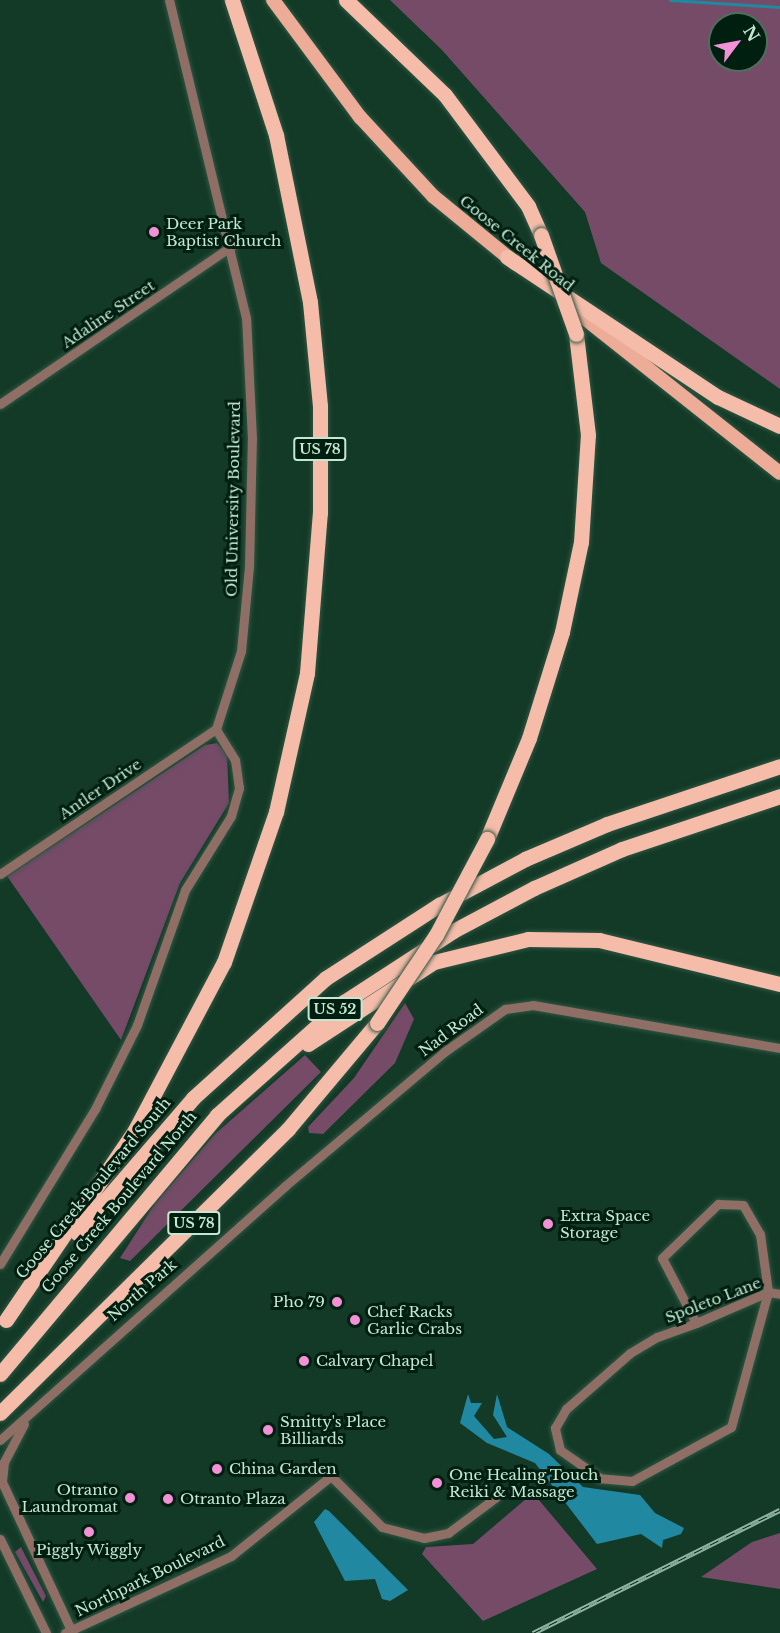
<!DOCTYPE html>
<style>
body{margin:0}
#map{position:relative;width:780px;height:1633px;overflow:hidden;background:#133a27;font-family:"Libre Baskerville",serif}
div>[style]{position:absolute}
.green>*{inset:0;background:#754b68}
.water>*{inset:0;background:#2188a2}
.stream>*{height:3px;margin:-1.5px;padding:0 1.5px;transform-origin:1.5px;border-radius:1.5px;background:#2188a2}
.roads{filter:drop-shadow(0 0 2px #2f5642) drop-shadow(0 0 2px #2f5642)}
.minor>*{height:9px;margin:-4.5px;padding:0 4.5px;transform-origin:4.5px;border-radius:4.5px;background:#8f6f65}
.primary>*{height:14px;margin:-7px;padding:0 7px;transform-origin:7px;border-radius:7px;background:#edac97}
.trunk>*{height:15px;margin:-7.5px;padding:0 7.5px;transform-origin:7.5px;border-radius:7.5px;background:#f5bcaa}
.rail>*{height:5px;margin-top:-2.5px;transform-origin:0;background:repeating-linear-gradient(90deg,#011f11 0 9px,#8fb39e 0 18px);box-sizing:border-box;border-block:2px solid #8fb39e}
.bridges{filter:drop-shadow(0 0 2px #2f5642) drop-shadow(0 0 2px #2f5642)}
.trunk-bridge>*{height:15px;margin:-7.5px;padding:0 7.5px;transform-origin:7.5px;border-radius:7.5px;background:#f5bcaa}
.dots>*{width:16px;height:16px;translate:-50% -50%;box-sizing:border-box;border:3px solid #011f11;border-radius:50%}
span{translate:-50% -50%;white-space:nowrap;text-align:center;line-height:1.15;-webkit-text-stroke:6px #011f11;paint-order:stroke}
.shield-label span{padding:2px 4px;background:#011f11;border:2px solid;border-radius:4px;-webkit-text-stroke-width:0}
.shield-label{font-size:14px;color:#c4e7d2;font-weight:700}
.poi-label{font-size:15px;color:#c4e7d2}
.left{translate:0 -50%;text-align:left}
.right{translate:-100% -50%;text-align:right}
.street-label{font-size:15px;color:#c4e7d2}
.north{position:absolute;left:708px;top:12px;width:60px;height:60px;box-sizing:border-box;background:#011f11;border:2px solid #4f6f5e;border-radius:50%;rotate:58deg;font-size:16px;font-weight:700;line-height:24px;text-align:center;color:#c4e7d2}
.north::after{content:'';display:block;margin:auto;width:21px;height:27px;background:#f391d6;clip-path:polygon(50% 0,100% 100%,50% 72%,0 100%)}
</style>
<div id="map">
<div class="green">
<div style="clip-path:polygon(evenodd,390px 0,780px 0,780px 389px,601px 263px,585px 212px,442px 50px,390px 0,720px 24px,756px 24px,756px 60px,720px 60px,720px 24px)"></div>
<div style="clip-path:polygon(217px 743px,227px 754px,229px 803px,180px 883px,121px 1040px,7px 876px,205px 745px)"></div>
<div style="clip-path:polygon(405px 1003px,414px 1019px,395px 1063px,323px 1134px,309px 1133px,308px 1127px,354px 1078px)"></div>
<div style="clip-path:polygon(305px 1055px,321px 1072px,130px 1261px,120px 1258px,156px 1202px,215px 1134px)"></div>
<div style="clip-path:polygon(533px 1493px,597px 1569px,483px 1621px,422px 1554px,426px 1547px,473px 1544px)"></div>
<div style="clip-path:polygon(780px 1533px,780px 1589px,701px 1577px,752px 1542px)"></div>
<div style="clip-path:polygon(21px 1547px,46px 1596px,43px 1602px,15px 1552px)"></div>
</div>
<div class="water">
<div style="clip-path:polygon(468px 1394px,471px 1403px,482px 1403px,474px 1416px,494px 1439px,507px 1437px,493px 1415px,497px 1394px,507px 1427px,549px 1454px,583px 1487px,640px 1495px,655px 1513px,684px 1528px,681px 1534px,663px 1540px,662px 1548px,641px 1534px,597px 1544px,535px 1463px,487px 1443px,460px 1423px)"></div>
<div style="clip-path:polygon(325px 1509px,329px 1511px,408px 1590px,390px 1601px,382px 1599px,375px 1579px,345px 1581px,314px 1522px)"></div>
</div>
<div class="stream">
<div style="left:670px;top:0;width:110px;rotate:3.6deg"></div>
</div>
<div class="roads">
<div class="minor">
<div style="left:0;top:404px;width:281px;rotate:-34.3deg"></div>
<div style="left:0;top:874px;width:260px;rotate:-33.9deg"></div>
<div style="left:0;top:1264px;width:182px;rotate:-58.5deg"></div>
<div style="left:95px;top:1109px;width:94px;rotate:-63.4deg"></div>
<div style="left:137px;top:1025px;width:143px;rotate:-70.4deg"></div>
<div style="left:185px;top:890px;width:87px;rotate:-58.1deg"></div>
<div style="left:231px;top:816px;width:29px;rotate:-74deg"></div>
<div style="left:239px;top:788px;width:28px;rotate:-98deg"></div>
<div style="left:235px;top:760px;width:36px;rotate:-122deg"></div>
<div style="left:216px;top:729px;width:82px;rotate:-72.2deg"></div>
<div style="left:241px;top:651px;width:84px;rotate:-84.6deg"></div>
<div style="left:249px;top:567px;width:128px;rotate:-88.7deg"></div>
<div style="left:252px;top:439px;width:121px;rotate:-92.8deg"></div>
<div style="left:246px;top:318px;width:327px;rotate:-103.6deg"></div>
<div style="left:696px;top:1323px;width:73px;rotate:-117.6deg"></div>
<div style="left:662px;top:1258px;width:78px;rotate:-44deg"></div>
<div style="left:718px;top:1204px;width:25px;rotate:2deg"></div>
<div style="left:743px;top:1205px;width:34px;rotate:60deg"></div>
<div style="left:760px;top:1234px;width:59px;rotate:82.1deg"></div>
<div style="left:768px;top:1292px;width:140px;rotate:105.3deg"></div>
<div style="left:731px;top:1427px;width:113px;rotate:151.4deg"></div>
<div style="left:632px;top:1481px;width:32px;rotate:-175deg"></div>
<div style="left:600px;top:1478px;width:49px;rotate:-145deg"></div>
<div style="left:560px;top:1450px;width:23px;rotate:-103deg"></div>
<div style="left:555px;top:1428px;width:22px;rotate:-60deg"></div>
<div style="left:566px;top:1409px;width:85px;rotate:-41.2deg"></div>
<div style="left:630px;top:1353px;width:31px;rotate:-31deg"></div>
<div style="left:657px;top:1337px;width:41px;rotate:-19.7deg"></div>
<div style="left:696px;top:1323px;width:78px;rotate:-23.3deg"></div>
<div style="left:768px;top:1292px;width:12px;rotate:9deg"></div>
<div style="left:24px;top:1424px;width:43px;rotate:117.8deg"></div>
<div style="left:4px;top:1462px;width:20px;rotate:96deg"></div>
<div style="left:2px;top:1482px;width:163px;rotate:65deg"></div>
<div style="left:0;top:1440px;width:382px;rotate:-41.7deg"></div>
<div style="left:285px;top:1186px;width:208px;rotate:-40.1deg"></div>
<div style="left:444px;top:1052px;width:75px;rotate:-35.2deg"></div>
<div style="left:505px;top:1009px;width:28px;rotate:-8deg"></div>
<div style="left:533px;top:1005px;width:251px;rotate:9.9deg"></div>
<div style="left:0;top:1539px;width:105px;rotate:63.9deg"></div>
<div style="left:65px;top:1633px;width:183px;rotate:-24.9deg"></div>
<div style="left:231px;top:1556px;width:128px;rotate:-38.7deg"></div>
<div style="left:331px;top:1476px;width:72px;rotate:45deg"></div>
<div style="left:382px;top:1527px;width:43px;rotate:14.7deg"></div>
<div style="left:424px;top:1538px;width:25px;rotate:-12deg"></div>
<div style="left:448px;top:1533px;width:59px;rotate:-36.7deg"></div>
</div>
<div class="primary">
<div style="left:273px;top:0;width:146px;rotate:53.4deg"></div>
<div style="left:360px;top:117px;width:108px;rotate:47.3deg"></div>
<div style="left:433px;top:196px;width:107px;rotate:39.3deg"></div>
<div style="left:564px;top:302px;width:275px;rotate:38.4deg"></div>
</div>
<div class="trunk">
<div style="left:346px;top:0;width:137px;rotate:43.8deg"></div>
<div style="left:445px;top:95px;width:139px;rotate:53.2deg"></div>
<div style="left:528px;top:206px;width:32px;rotate:66deg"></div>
<div style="left:507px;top:257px;width:253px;rotate:33.6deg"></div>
<div style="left:718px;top:397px;width:68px;rotate:25.1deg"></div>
<div style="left:487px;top:839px;width:109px;rotate:-67.4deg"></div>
<div style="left:529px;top:738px;width:111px;rotate:-72.7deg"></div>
<div style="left:562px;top:632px;width:92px;rotate:-78.1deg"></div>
<div style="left:581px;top:542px;width:107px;rotate:-86.3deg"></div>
<div style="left:588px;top:435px;width:102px;rotate:-96.8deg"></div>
<div style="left:308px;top:1044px;width:150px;rotate:-33.1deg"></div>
<div style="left:434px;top:962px;width:97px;rotate:-13.7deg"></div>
<div style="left:528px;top:939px;width:71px;rotate:0.8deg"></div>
<div style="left:599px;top:940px;width:186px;rotate:13.7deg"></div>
<div style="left:77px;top:1233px;width:178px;rotate:-49.3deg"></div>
<div style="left:193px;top:1098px;width:179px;rotate:-42.1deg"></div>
<div style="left:326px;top:978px;width:135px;rotate:-32.9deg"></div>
<div style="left:439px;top:905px;width:98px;rotate:-28.1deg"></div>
<div style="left:525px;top:859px;width:89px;rotate:-23.1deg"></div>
<div style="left:607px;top:824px;width:182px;rotate:-18.5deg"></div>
<div style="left:6px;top:1320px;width:230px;rotate:-55.8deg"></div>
<div style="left:135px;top:1130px;width:190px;rotate:-62.1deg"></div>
<div style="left:224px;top:962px;width:159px;rotate:-70.9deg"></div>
<div style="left:276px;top:812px;width:142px;rotate:-77.4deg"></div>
<div style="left:307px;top:673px;width:161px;rotate:-85.4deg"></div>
<div style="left:320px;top:513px;width:107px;rotate:-90deg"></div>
<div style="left:320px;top:406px;width:104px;rotate:-95.5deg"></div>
<div style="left:310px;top:302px;width:170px;rotate:-101.5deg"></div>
<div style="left:276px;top:135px;width:142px;rotate:-108.1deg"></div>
<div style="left:0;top:1374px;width:338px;rotate:-50deg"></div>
<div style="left:217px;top:1115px;width:170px;rotate:-41.7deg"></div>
<div style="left:344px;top:1002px;width:130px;rotate:-33.1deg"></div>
<div style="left:453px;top:931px;width:92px;rotate:-28deg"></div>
<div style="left:534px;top:888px;width:96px;rotate:-23.9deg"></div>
<div style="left:622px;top:849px;width:167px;rotate:-18.5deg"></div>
<div style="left:0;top:1413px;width:404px;rotate:-44.6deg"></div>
<div style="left:288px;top:1129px;width:138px;rotate:-50deg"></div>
</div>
</div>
<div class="rail">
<div style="left:533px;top:1633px;width:276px;rotate:-26.5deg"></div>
</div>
<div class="bridges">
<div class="trunk-bridge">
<div style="left:541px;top:235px;width:105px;rotate:70.5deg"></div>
<div style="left:377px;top:1023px;width:106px;rotate:-56.2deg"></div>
<div style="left:436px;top:935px;width:109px;rotate:-62deg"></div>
</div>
</div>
<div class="dots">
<div style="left:154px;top:232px;background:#f391d6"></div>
<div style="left:548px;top:1224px;background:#f391d6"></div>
<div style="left:337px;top:1302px;background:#f391d6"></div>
<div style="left:355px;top:1320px;background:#f391d6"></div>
<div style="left:304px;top:1361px;background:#f391d6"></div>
<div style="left:268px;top:1430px;background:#f391d6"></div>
<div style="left:217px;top:1469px;background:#f391d6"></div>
<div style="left:437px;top:1483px;background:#f391d6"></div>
<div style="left:130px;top:1498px;background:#f391d6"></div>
<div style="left:168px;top:1499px;background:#f391d6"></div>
<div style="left:89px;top:1532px;background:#f391d6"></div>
</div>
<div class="shield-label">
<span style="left:320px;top:449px">US 78</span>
<span style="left:335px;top:1009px">US 52</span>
<span style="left:194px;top:1223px">US 78</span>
</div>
<div class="poi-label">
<span class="left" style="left:166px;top:232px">Deer Park<br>Baptist Church</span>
<span class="left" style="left:560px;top:1224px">Extra Space<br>Storage</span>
<span class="right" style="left:325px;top:1302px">Pho 79</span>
<span class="left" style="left:367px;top:1320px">Chef Racks<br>Garlic Crabs</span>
<span class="left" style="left:316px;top:1361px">Calvary Chapel</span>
<span class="left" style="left:280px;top:1430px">Smitty's Place<br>Billiards</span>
<span class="left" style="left:229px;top:1469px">China Garden</span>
<span class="left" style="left:449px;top:1483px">One Healing Touch<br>Reiki &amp; Massage</span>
<span class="right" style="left:118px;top:1498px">Otranto<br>Laundromat</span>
<span class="left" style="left:180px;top:1499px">Otranto Plaza</span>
<span style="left:89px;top:1550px">Piggly Wiggly</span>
</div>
<div class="street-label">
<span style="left:517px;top:243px;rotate:39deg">Goose Creek Road</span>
<span style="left:108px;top:314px;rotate:-34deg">Adaline Street</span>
<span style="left:233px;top:499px;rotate:-89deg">Old University Boulevard</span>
<span style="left:100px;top:789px;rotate:-34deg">Antler Drive</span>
<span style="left:451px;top:1030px;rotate:-37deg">Nad Road</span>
<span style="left:93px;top:1188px;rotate:-50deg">Goose Creek Boulevard South</span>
<span style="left:119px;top:1202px;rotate:-50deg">Goose Creek Boulevard North</span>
<span style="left:142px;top:1290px;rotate:-41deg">North Park</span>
<span style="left:713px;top:1300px;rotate:-21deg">Spoleto Lane</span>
<span style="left:150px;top:1576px;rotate:-26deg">Northpark Boulevard</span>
</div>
<div class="north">N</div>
</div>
